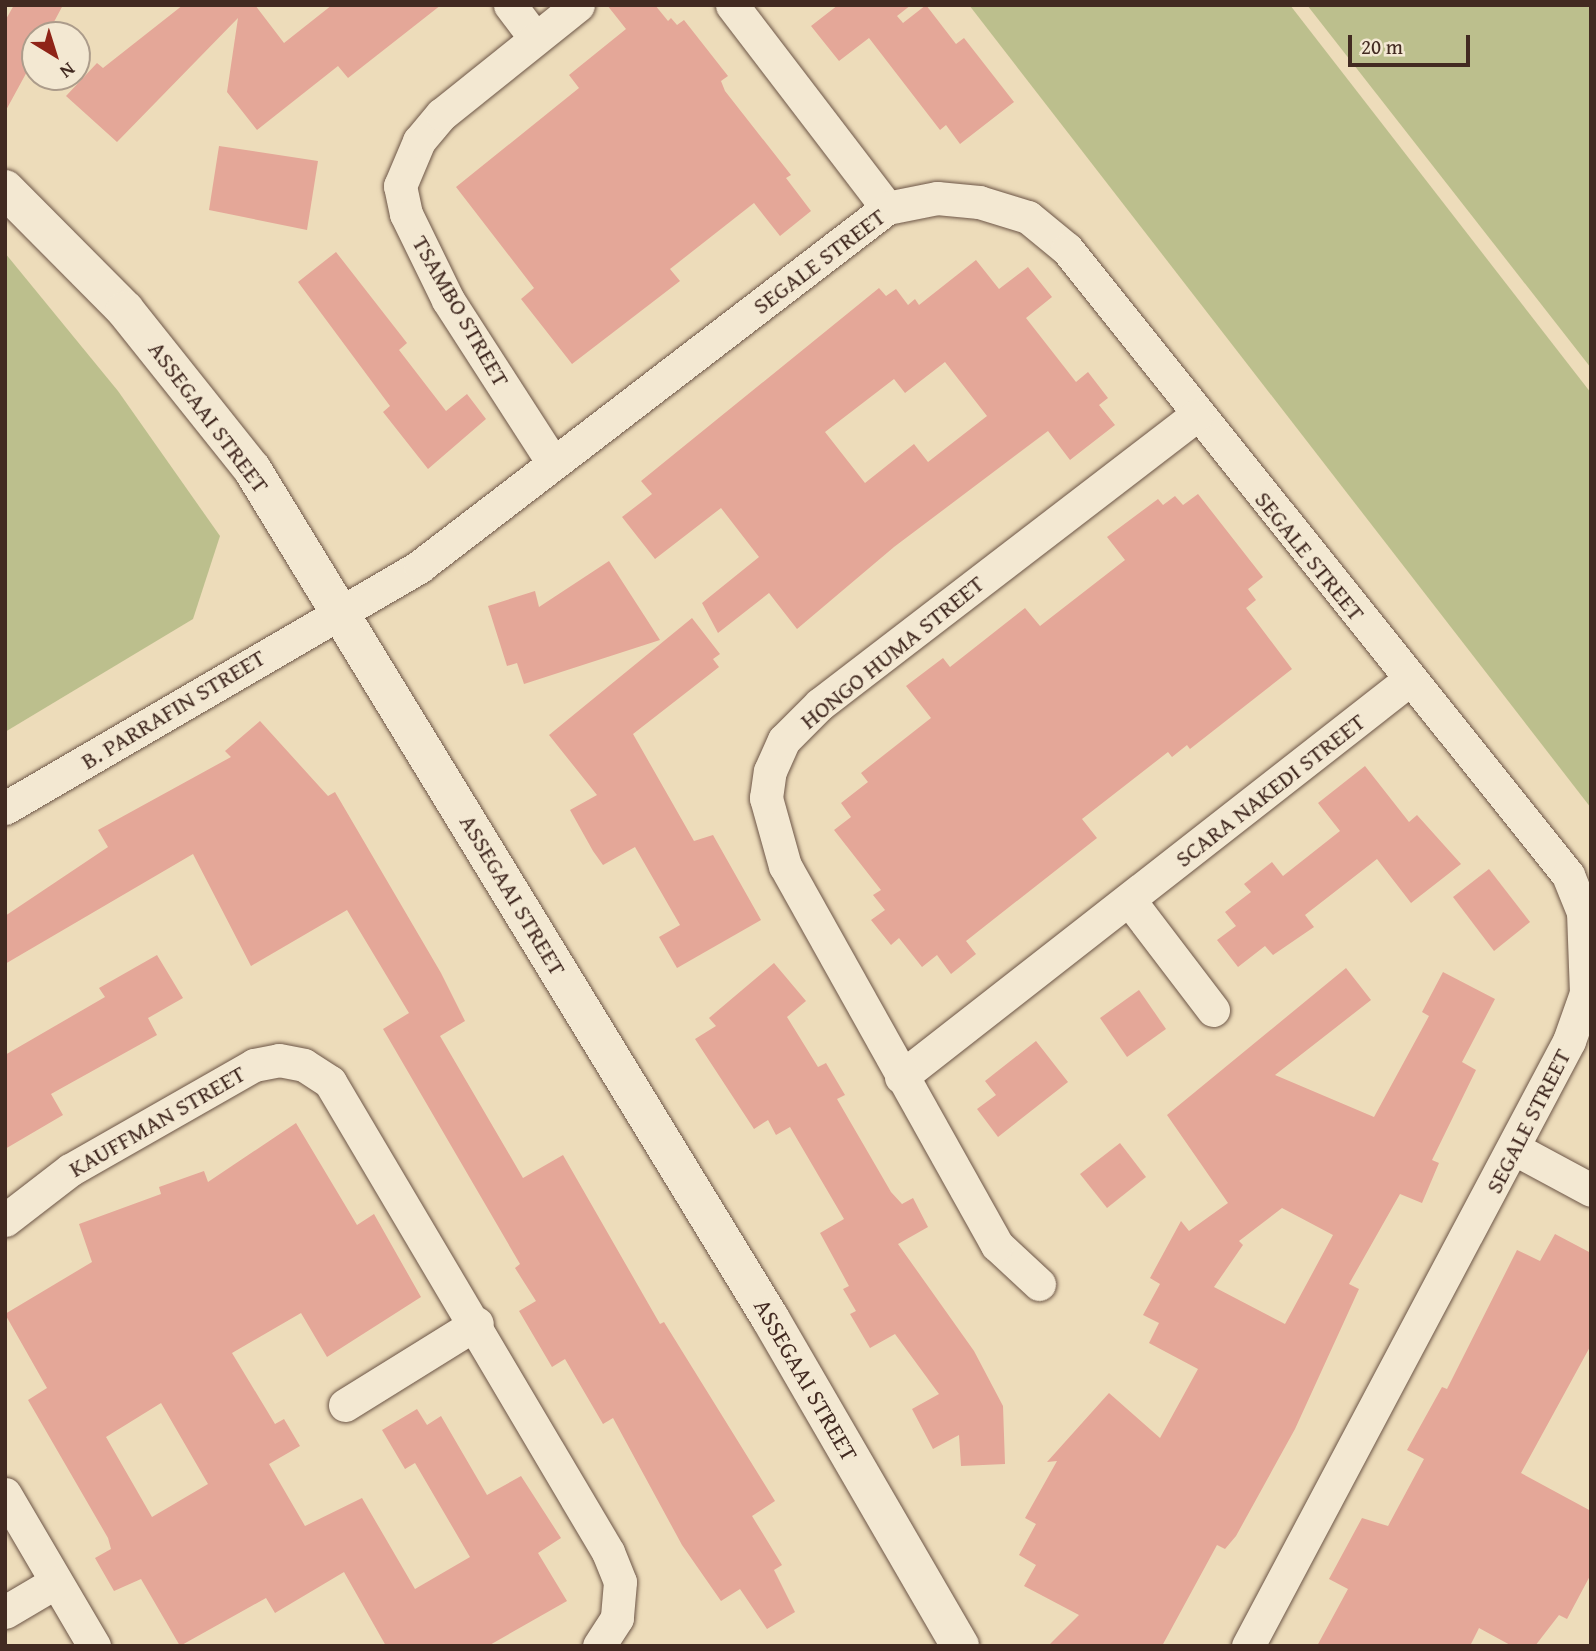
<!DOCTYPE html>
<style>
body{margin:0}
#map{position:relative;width:1596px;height:1651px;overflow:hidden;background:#eddcba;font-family:"Gentium Book Plus",serif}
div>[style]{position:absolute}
.green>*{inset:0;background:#bcbf8d}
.building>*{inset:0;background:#e4a798}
.roads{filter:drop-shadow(0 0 2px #6d5647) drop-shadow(0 0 2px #6d5647)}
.street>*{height:33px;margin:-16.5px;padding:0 16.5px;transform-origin:16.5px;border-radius:16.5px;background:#f3e8d2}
.secondary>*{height:38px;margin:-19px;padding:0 19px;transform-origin:19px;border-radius:19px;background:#f3e8d2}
span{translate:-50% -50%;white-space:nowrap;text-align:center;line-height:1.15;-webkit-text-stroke:6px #f3e8d2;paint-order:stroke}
.street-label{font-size:24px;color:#422a21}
.frame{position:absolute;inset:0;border:7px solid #422a21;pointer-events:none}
.north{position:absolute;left:21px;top:21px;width:70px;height:70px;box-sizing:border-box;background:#f3e8d2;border:2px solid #ac9c8b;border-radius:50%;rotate:142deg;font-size:19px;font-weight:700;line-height:28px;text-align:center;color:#422a21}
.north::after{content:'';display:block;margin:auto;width:24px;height:32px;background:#8f2418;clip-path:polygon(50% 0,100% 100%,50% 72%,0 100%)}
.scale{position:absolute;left:1348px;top:35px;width:122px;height:32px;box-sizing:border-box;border:4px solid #422a21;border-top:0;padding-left:9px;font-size:21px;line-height:24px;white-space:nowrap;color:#422a21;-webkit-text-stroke:5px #f3e8d2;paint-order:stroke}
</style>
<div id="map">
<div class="green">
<div style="clip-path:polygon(969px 5px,1290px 5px,1591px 393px,1591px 808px)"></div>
<div style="clip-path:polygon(1307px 5px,1591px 5px,1591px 368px)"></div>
<div style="clip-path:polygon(5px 253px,118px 391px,220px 536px,193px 619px,5px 732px)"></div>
</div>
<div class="building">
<div style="clip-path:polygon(14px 5px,63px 5px,47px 35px,35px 35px,35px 57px,5px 112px,5px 21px)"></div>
<div style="clip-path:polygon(183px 5px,255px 5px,284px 43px,332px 5px,441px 5px,348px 78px,338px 66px,257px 130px,227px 92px,238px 18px,117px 142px,66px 96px,97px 63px,103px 68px)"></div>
<div style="clip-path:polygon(607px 5px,655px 5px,668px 21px,671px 18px,677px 25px,684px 20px,728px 76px,721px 81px,725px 91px,791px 175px,786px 178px,811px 211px,780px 236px,754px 203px,670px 269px,680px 281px,572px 364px,521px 299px,534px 288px,456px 187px,579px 88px,569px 75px,626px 29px)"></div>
<div style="clip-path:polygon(838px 5px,911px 5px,897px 16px,903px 23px,926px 5px,956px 44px,964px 38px,1014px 102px,960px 144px,946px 125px,940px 130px,869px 38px,839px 61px,811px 26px)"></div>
<div style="clip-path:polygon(219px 146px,318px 161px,307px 230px,209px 210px)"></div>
<div style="clip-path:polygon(336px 252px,407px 343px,399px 350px,446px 411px,467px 394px,486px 419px,428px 469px,383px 412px,390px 406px,298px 282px)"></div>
<div style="clip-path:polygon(evenodd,976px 260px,999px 289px,1028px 267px,1052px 297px,1026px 318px,1076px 382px,1088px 372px,1108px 398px,1099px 405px,1115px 425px,1070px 460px,1048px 431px,894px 547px,797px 629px,769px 593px,718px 633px,702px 603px,759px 557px,721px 508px,655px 559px,622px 517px,652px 494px,641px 481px,879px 288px,886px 296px,896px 289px,908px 305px,915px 299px,919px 305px,976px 260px,945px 362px,987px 416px,928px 462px,914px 444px,865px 483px,825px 432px,894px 379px,905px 393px,945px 362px)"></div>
<div style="clip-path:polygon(1198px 494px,1263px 577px,1248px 589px,1256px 600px,1246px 608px,1292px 669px,1190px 749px,1187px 745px,1172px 757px,1168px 752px,1082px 819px,1097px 838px,966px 941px,976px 954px,951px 974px,937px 955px,922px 967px,899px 938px,891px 945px,871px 920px,885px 910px,873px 895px,881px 890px,834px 830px,851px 817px,841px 803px,868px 782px,861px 773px,931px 718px,906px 686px,943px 658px,950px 667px,1025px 608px,1040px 626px,1125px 560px,1107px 537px,1158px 499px,1163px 505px,1175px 496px,1183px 505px)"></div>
<div style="clip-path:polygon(609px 561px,660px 640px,524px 684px,517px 663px,507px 666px,488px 606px,535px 591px,539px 607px)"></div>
<div style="clip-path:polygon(692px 618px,720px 654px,713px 659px,719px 667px,633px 734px,694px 841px,713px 835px,761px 920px,677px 968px,659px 937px,680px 925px,635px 847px,603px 865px,593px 851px,570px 810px,597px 795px,549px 735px)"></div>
<div style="clip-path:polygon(260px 721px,328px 796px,335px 792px,441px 973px,465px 1021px,440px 1036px,523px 1178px,563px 1155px,660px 1324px,664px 1322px,775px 1501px,752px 1516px,782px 1565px,774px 1570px,795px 1612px,767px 1629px,740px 1589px,721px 1601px,682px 1545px,613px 1418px,603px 1424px,565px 1359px,552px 1367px,519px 1311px,536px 1301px,515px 1268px,520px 1264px,383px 1029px,409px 1013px,347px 910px,251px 966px,193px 854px,5px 964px,5px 916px,108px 847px,98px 830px,231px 757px,225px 751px)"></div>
<div style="clip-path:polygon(1365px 766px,1409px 822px,1417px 815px,1461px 864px,1411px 903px,1377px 859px,1305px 915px,1314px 927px,1273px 955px,1265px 946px,1238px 967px,1217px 940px,1236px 926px,1225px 912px,1251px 892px,1244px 884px,1272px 862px,1283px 876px,1340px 831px,1318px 803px)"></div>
<div style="clip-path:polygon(1489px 869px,1530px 922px,1494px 951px,1453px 897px)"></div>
<div style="clip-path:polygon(157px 955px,183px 998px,148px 1018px,157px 1035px,51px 1094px,63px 1115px,5px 1149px,5px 1055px,105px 997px,99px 988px)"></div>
<div style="clip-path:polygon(774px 963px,806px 1001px,787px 1017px,818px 1067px,826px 1063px,845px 1095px,837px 1099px,891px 1192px,902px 1204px,913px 1198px,928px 1227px,898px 1244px,974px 1351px,1003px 1406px,1005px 1464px,961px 1466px,959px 1435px,933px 1449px,912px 1409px,939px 1394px,895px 1334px,870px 1348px,850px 1314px,856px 1311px,843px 1289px,849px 1286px,820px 1233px,844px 1219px,790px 1127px,776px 1135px,768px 1120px,754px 1129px,695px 1039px,716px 1026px,709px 1018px)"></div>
<div style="clip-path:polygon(evenodd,1346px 968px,1371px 1000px,1275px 1075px,1374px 1117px,1429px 1016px,1422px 1012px,1443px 972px,1495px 999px,1462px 1062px,1476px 1070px,1432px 1160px,1439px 1163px,1422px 1203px,1400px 1194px,1349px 1284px,1359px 1289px,1295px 1429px,1236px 1536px,1225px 1549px,1217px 1545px,1162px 1646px,1048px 1646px,1079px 1615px,1024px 1586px,1036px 1565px,1019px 1555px,1036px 1524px,1025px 1518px,1057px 1461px,1047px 1462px,1109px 1393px,1160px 1438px,1198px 1369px,1149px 1343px,1159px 1323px,1143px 1315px,1160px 1284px,1150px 1278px,1181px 1221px,1189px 1231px,1228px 1203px,1167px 1115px,1346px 968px,1282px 1208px,1333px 1235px,1285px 1324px,1214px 1287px,1243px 1245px,1239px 1241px,1282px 1208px)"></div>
<div style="clip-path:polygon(1139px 990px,1166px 1029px,1127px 1057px,1100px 1018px)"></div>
<div style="clip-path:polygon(1036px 1041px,1068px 1082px,998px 1137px,977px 1109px,996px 1095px,985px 1081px)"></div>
<div style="clip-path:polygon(evenodd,296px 1123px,357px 1225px,374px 1214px,421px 1297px,327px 1357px,301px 1313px,232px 1353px,275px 1424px,284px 1419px,300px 1446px,269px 1464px,305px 1526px,362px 1498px,415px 1589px,470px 1557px,415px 1463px,405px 1469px,382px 1430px,417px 1409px,427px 1425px,441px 1416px,487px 1495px,521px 1476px,561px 1538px,538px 1553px,567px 1601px,488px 1646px,386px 1646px,344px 1572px,275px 1613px,266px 1598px,180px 1646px,141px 1579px,114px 1591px,95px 1558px,111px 1549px,108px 1538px,28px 1400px,47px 1388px,5px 1314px,92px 1262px,79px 1224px,161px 1194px,159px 1187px,204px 1171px,208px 1182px,296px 1123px,161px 1403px,208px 1484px,152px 1517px,106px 1437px,161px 1403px)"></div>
<div style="clip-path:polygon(1120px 1143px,1146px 1177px,1107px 1208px,1080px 1174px)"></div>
<div style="clip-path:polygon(1555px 1234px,1591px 1253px,1591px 1345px,1521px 1473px,1591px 1511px,1591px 1574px,1567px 1619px,1559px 1615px,1535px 1646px,1512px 1646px,1479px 1628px,1470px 1646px,1317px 1646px,1348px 1589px,1329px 1579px,1362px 1518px,1388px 1526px,1424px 1459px,1407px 1450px,1442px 1387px,1447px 1389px,1517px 1250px,1540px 1261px)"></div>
</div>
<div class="roads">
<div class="street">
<div style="left:510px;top:5px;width:41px;rotate:52.9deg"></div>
<div style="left:732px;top:5px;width:255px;rotate:52.6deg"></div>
<div style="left:553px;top:463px;width:194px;rotate:-122.8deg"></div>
<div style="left:448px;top:300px;width:96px;rotate:-116deg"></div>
<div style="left:406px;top:214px;width:29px;rotate:-102deg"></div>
<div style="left:400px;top:186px;width:49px;rotate:-67.1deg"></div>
<div style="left:419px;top:141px;width:35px;rotate:-50deg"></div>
<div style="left:442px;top:114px;width:174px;rotate:-38.7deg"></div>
<div style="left:5px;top:808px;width:480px;rotate:-30.2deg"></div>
<div style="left:420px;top:566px;width:588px;rotate:-37.47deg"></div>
<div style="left:887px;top:208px;width:51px;rotate:-11.3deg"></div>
<div style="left:937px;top:198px;width:42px;rotate:5.4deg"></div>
<div style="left:979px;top:202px;width:51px;rotate:17deg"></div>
<div style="left:1028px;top:217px;width:50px;rotate:39.4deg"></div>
<div style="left:1067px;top:249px;width:802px;rotate:51.33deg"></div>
<div style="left:1568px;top:875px;width:40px;rotate:68deg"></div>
<div style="left:1583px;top:912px;width:81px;rotate:87.9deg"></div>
<div style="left:1586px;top:993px;width:51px;rotate:109.5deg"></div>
<div style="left:1569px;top:1041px;width:685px;rotate:117.95deg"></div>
<div style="left:1130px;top:901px;width:137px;rotate:52.7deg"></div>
<div style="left:901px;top:1077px;width:645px;rotate:-38.01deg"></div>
<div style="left:1515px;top:1149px;width:86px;rotate:28.3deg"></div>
<div style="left:5px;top:1220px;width:82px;rotate:-37.6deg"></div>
<div style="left:70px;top:1170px;width:212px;rotate:-29.7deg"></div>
<div style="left:254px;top:1065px;width:25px;rotate:-11deg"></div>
<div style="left:279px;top:1060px;width:25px;rotate:11deg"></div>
<div style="left:304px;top:1065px;width:31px;rotate:33deg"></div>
<div style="left:330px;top:1082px;width:546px;rotate:59.4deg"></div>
<div style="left:608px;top:1552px;width:32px;rotate:68deg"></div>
<div style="left:620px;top:1582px;width:36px;rotate:95deg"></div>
<div style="left:617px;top:1618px;width:33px;rotate:123deg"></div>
<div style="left:1039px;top:1284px;width:57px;rotate:-137.1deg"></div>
<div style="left:997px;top:1245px;width:434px;rotate:-119.2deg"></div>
<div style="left:785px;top:866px;width:71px;rotate:-105.6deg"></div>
<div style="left:766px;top:798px;width:27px;rotate:-82deg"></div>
<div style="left:770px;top:771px;width:34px;rotate:-66deg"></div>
<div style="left:784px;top:740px;width:51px;rotate:-45deg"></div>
<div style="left:820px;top:704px;width:474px;rotate:-37.5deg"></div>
<div style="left:345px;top:1405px;width:155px;rotate:-31.8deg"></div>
<div style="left:5px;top:1494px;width:176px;rotate:59.6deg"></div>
<div style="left:5px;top:1612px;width:59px;rotate:-30.5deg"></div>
</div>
<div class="secondary">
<div style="left:5px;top:189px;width:170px;rotate:45.2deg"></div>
<div style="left:125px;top:310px;width:203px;rotate:51.4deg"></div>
<div style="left:252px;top:469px;width:995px;rotate:58.61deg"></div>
<div style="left:770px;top:1318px;width:379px;rotate:59.9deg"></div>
</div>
</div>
<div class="street-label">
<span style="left:819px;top:261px;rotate:-37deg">SEGALE STREET</span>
<span style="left:461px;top:311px;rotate:60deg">TSAMBO STREET</span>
<span style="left:209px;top:417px;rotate:53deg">ASSEGAAI STREET</span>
<span style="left:1310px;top:556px;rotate:51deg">SEGALE STREET</span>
<span style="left:892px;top:652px;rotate:-39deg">HONGO HUMA STREET</span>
<span style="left:173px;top:709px;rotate:-31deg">B. PARRAFIN STREET</span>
<span style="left:1270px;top:790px;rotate:-38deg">SCARA NAKEDI STREET</span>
<span style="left:513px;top:895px;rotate:59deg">ASSEGAAI STREET</span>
<span style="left:157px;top:1121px;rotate:-30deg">KAUFFMAN STREET</span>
<span style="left:1528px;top:1121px;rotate:-63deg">SEGALE STREET</span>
<span style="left:806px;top:1380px;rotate:60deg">ASSEGAAI STREET</span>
</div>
<div class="frame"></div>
<div class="north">N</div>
<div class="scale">20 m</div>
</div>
